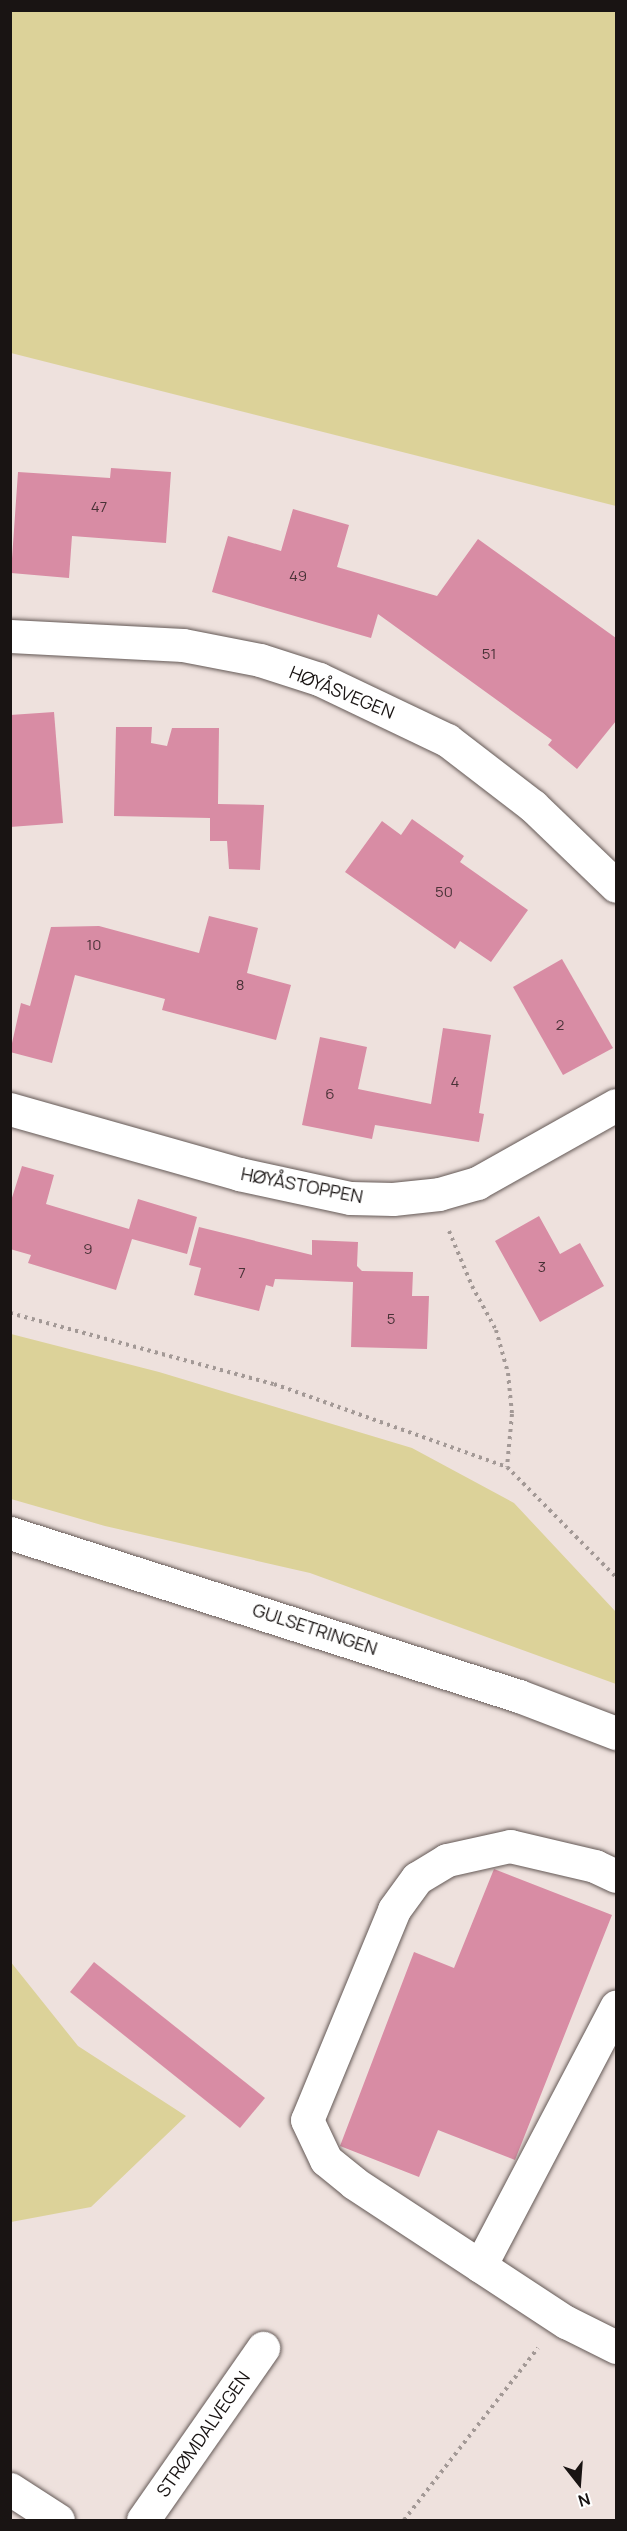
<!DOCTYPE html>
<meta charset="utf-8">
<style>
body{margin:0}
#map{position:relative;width:627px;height:2531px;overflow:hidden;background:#eee1dd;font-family:Manrope,sans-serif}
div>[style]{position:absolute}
.green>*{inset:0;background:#dcd299}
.building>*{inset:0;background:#d88ca4}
.path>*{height:4px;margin-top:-2px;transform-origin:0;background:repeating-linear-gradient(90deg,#a39996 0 3px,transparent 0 7.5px)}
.roads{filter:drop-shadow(0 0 2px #645956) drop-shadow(0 0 2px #645956)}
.minor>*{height:33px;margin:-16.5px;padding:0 16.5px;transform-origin:16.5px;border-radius:16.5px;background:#fff}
span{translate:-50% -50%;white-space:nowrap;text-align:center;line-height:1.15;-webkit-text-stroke:4.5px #fff;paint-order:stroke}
.number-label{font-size:15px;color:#493237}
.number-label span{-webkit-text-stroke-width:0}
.street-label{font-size:18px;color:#191413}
.frame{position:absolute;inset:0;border:12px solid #191413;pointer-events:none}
.north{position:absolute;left:549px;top:2453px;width:60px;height:60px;-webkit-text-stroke:4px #fff;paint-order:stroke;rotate:163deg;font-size:16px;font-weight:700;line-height:24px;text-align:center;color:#191413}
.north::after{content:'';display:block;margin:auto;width:21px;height:27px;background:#191413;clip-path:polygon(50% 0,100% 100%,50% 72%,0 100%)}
</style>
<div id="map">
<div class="green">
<div style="clip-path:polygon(10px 11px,616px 11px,616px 506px,11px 353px)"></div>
<div style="clip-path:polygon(11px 1334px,159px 1372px,412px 1448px,514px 1503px,616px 1612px,616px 1684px,310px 1573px,105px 1526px,11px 1499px)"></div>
<div style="clip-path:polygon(10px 1961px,78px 2046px,186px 2116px,91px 2207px,11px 2222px)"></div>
</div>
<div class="building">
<div style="clip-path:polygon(111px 468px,171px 472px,166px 543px,72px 536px,69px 578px,11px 573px,18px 472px,110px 478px)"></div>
<div style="clip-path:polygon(293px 509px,349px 525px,337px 567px,437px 596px,478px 539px,616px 638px,616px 721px,577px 769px,548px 745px,552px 740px,378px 614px,371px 638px,212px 592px,228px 536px,281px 551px)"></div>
<div style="clip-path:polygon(54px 712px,63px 823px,10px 827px,10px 715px)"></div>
<div style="clip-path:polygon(116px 727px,152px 727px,151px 743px,167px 746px,172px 728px,219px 728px,218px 804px,264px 805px,260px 870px,229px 869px,227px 841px,210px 841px,210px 818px,114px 816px)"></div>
<div style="clip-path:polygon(412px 819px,464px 856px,460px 862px,528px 910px,491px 962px,460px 941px,455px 949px,345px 872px,382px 821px,401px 835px)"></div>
<div style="clip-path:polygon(209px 916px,258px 928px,247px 973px,291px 985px,276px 1040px,162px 1010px,165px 999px,75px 975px,52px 1063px,10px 1052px,21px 1003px,30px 1006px,51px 927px,99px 926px,199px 953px)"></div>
<div style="clip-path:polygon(562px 959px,613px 1048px,563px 1075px,513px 987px)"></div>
<div style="clip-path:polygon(443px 1028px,491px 1035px,479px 1113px,484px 1114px,479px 1142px,375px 1125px,372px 1139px,302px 1125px,320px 1037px,367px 1047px,358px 1089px,431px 1104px)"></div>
<div style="clip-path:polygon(22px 1166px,54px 1175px,46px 1204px,129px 1229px,138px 1199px,197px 1217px,187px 1254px,132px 1239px,116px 1290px,28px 1263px,31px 1255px,10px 1249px,10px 1204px)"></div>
<div style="clip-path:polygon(539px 1216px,560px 1254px,580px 1243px,604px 1286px,540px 1322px,495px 1241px)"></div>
<div style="clip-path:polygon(199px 1227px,312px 1255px,312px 1240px,358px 1242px,357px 1266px,362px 1271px,413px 1272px,412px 1296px,429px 1296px,427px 1349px,351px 1347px,353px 1282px,275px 1279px,273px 1287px,266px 1285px,259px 1311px,194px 1295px,201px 1268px,189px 1265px)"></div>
<div style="clip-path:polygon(494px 1869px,612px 1915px,515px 2160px,438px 2130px,419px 2177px,340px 2146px,414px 1952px,454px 1968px)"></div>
<div style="clip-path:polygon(94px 1962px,265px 2098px,240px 2128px,70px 1992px)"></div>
</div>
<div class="path">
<div style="left:449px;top:1231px;width:60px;rotate:67.3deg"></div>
<div style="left:472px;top:1286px;width:50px;rotate:61.4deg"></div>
<div style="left:496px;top:1330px;width:45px;rotate:74.4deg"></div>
<div style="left:508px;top:1373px;width:41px;rotate:84.4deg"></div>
<div style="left:512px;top:1414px;width:53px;rotate:95.4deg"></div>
<div style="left:10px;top:1313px;width:273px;rotate:15.1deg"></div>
<div style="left:274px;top:1384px;width:247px;rotate:19.6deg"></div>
<div style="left:507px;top:1467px;width:155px;rotate:45.3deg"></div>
<div style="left:404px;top:2520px;width:218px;rotate:-52.1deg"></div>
</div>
<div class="roads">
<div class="minor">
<div style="left:10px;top:636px;width:173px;rotate:3deg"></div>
<div style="left:183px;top:645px;width:78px;rotate:11deg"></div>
<div style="left:260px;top:660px;width:62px;rotate:17.9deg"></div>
<div style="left:319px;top:679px;width:142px;rotate:25.5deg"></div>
<div style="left:447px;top:740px;width:108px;rotate:37.5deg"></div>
<div style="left:533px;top:806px;width:115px;rotate:43.9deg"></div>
<div style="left:10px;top:1109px;width:238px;rotate:15.8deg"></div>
<div style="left:239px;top:1174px;width:114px;rotate:12.2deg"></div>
<div style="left:350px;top:1198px;width:43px;rotate:1.3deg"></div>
<div style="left:393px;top:1199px;width:46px;rotate:-6.2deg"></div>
<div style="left:439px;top:1194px;width:40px;rotate:-16deg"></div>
<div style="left:477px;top:1183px;width:159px;rotate:-29.3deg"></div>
<div style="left:10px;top:1533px;width:534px;rotate:17.76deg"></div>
<div style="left:519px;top:1696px;width:104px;rotate:20.9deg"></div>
<div style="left:616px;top:1876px;width:23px;rotate:-155deg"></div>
<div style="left:595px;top:1866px;width:87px;rotate:-166.8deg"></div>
<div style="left:510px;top:1846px;width:65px;rotate:167.5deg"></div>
<div style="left:447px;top:1860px;width:35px;rotate:149deg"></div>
<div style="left:417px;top:1878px;width:39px;rotate:126deg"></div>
<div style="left:394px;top:1910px;width:227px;rotate:112.5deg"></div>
<div style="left:307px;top:2120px;width:44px;rotate:64.6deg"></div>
<div style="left:326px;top:2160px;width:36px;rotate:39deg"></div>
<div style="left:354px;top:2183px;width:254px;rotate:33.3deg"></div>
<div style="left:566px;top:2322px;width:56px;rotate:26.6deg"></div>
<div style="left:480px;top:2266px;width:293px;rotate:-62.3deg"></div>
<div style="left:10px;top:2489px;width:57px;rotate:32.9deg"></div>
<div style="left:143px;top:2520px;width:210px;rotate:-55.1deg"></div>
</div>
</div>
<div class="number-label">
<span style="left:99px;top:507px">47</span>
<span style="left:298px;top:576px">49</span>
<span style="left:489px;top:654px">51</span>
<span style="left:444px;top:892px">50</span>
<span style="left:94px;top:945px">10</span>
<span style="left:240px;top:985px">8</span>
<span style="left:560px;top:1025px">2</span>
<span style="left:455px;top:1082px">4</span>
<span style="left:330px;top:1094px">6</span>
<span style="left:88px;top:1249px">9</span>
<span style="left:542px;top:1267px">3</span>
<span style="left:242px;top:1273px">7</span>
<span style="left:391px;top:1319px">5</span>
</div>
<div class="street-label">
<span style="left:342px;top:692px;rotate:22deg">HØYÅSVEGEN</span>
<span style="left:302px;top:1185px;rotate:11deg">HØYÅSTOPPEN</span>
<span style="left:315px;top:1629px;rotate:18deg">GULSETRINGEN</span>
<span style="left:203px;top:2434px;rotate:-55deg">STRØMDALVEGEN</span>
</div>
<div class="frame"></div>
<div class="north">N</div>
</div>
